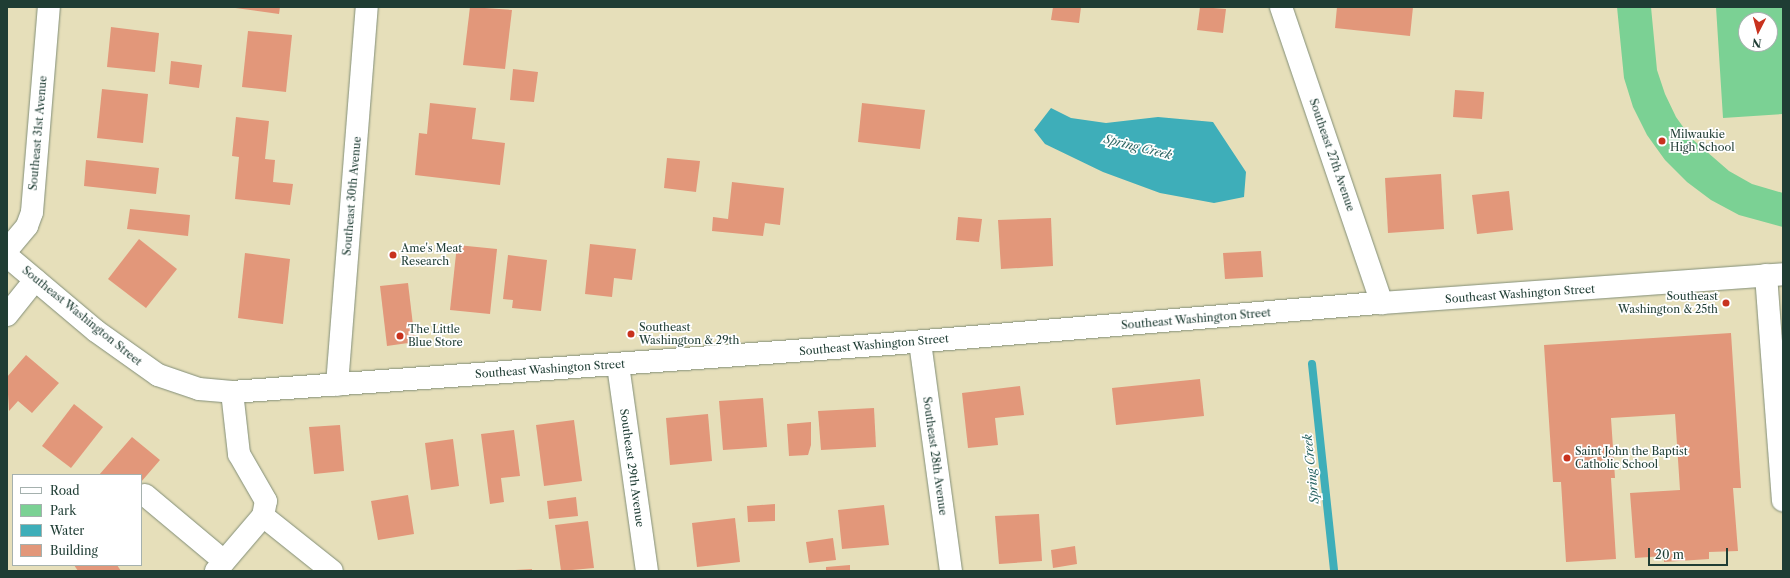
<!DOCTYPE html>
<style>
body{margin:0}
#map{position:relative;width:1790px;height:578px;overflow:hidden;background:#e6dfba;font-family:"Libre Caslon Text",serif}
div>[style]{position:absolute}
.green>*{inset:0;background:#7bd194}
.water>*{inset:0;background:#3eaeb9}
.stream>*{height:8px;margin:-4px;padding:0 4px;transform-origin:4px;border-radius:4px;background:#3eaeb9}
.building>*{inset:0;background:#e2977a}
.roads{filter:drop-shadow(0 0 1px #828e77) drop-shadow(0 0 1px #828e77)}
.minor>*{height:22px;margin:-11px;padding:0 11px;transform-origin:11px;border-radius:11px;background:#fff}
.dots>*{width:11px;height:11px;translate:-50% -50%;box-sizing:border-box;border:2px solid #fff;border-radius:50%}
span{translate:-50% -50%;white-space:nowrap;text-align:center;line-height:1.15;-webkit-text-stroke:3.5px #fff;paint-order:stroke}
.street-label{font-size:11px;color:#1f3d34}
.poi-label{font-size:11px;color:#1f3d34}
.left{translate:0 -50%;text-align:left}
.right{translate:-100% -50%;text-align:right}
.water-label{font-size:12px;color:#2a6563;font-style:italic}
.frame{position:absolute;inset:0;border:8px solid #1f3d34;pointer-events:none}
.legend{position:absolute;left:12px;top:474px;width:130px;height:92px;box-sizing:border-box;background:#fff;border:1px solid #a5b1ae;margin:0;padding:5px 7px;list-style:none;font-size:12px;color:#1f3d34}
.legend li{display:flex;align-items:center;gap:8px;height:20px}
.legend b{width:20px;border:1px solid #a5b1ae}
.north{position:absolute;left:1738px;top:12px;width:40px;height:40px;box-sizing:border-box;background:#fff;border:1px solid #a5b1ae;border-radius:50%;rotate:186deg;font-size:11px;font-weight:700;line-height:16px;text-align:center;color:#1f3d34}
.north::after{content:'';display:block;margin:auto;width:14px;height:18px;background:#c8321e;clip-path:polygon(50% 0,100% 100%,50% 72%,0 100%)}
.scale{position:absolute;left:1648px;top:548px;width:80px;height:18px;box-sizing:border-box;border:2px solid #1f3d34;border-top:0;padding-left:5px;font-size:12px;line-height:14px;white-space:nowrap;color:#1f3d34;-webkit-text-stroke:3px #fff;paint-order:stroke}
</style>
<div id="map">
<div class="green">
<div style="clip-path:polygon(1617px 7px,1651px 7px,1657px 70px,1665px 94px,1676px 117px,1691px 138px,1729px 171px,1752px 184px,1783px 193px,1783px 227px,1739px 215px,1711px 200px,1687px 182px,1665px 160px,1647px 135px,1633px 107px,1624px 78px)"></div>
<div style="clip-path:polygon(evenodd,1716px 7px,1783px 7px,1783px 114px,1723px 118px,1716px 7px,1746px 20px,1770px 20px,1770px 44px,1746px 44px,1746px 20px)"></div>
</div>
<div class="water">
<div style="clip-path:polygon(1051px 108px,1071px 118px,1106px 123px,1158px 117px,1213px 122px,1246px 172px,1244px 197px,1214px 203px,1160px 193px,1103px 172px,1045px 144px,1034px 130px)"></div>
</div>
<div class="stream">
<div style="left:1312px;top:364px;width:208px;rotate:83.9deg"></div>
</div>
<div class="building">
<div style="clip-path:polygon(228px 7px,280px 7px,279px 14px)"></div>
<div style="clip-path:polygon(470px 7px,512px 10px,505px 69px,463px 65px)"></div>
<div style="clip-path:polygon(1053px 7px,1081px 7px,1079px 23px,1051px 20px)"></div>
<div style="clip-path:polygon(1200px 7px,1226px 9px,1223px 33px,1197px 30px)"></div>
<div style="clip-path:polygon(1337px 7px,1413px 7px,1410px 36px,1335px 28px)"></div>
<div style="clip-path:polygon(111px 27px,159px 33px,155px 72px,107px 67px)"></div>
<div style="clip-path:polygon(248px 31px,292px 35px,286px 92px,242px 87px)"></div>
<div style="clip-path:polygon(171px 61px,202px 65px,199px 88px,169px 84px)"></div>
<div style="clip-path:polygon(513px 69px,538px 72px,534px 102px,510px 100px)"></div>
<div style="clip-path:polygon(102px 89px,148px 94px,143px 143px,97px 138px)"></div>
<div style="clip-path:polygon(1455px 90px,1484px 92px,1482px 119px,1453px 117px)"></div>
<div style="clip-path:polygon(430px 103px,476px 108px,472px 139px,505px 143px,500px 185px,415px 175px,419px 133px,427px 134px)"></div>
<div style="clip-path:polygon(862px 103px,925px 110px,920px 149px,858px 142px)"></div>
<div style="clip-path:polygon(236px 117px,269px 121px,265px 159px,275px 160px,273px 182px,293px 184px,290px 205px,235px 199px,239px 157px,232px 156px)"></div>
<div style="clip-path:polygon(667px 158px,700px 161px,696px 192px,664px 188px)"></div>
<div style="clip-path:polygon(86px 160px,159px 168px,156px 194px,84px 186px)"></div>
<div style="clip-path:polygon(1441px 174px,1444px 229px,1388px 233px,1385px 178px)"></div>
<div style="clip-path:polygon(732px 182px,784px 188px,780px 225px,765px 223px,763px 236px,712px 231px,713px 217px,728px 219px)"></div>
<div style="clip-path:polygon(1509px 191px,1513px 230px,1477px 234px,1472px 195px)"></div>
<div style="clip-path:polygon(130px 209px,190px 215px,188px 236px,127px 229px)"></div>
<div style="clip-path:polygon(958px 217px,982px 219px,979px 242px,956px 240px)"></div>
<div style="clip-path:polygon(1051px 218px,1053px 266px,1001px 269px,998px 220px)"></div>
<div style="clip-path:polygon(139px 239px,177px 269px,146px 308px,108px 279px)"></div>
<div style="clip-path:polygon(590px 244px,636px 249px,632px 280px,614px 278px,612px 297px,585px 294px)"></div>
<div style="clip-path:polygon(457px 245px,497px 249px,490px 314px,450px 310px)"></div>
<div style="clip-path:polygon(1261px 251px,1263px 277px,1225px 279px,1223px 253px)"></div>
<div style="clip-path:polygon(245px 253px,290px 259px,283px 324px,238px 318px)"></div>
<div style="clip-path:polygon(508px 255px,547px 260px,541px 311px,512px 308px,513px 300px,503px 299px)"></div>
<div style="clip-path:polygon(408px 283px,415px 342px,387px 346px,380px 286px)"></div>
<div style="clip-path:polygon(1731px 333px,1741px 488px,1733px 488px,1738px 551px,1709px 552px,1709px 559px,1664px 562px,1664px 556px,1635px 558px,1630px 493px,1680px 490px,1675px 414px,1611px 418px,1615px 478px,1611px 478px,1616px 559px,1566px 562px,1561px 482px,1553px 482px,1544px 345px)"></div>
<div style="clip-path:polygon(26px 355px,59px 383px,32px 413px,18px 401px,9px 411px,7px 377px)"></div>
<div style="clip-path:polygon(1200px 379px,1204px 416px,1116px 425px,1112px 388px)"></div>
<div style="clip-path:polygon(1020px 386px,1024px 415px,995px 418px,998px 445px,968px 448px,962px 393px)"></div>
<div style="clip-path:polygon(763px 398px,767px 447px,723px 450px,719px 401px)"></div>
<div style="clip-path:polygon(74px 404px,103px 427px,71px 468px,42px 446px)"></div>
<div style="clip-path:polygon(874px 408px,876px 447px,821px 450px,818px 411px)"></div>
<div style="clip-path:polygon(708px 414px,712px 461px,670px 465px,666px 418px)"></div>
<div style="clip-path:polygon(574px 420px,582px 481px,544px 486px,536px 425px)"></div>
<div style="clip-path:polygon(811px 422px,811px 445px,808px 455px,789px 456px,787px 424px)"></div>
<div style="clip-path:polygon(340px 425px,344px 471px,314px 474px,309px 427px)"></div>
<div style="clip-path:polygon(514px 430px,520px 476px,501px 478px,504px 502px,490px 504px,481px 434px)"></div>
<div style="clip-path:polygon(132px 437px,160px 460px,141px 482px,141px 475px,99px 475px)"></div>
<div style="clip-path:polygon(453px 439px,459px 486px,431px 490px,425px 443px)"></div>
<div style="clip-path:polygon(408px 495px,414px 534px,378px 540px,371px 501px)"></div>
<div style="clip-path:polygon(576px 497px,578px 516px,549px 519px,547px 501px)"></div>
<div style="clip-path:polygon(775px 504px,775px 521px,748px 522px,747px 506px)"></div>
<div style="clip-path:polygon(884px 505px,889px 545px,842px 549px,838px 510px)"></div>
<div style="clip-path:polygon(1039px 514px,1042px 561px,999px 564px,995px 516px)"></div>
<div style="clip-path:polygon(735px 518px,740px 562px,697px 567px,692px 523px)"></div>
<div style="clip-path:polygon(588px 521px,594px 568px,561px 571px,555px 525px)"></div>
<div style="clip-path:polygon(833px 538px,836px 560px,809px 563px,806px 542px)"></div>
<div style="clip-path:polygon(1075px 546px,1077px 564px,1053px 568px,1051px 550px)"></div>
<div style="clip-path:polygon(74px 565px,117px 565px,121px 571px,78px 571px)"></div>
<div style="clip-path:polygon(850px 565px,850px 571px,826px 571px,826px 567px)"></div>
<div style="clip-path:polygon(532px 569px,532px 571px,515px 571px,515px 570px)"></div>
</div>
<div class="roads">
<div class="minor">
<div style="left:1281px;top:7px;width:313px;rotate:71.2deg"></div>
<div style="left:7px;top:250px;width:31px;rotate:-50deg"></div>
<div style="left:27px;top:226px;width:15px;rotate:-70deg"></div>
<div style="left:32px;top:212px;width:206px;rotate:-85.3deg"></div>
<div style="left:7px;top:256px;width:116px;rotate:40.1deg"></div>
<div style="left:96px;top:331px;width:76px;rotate:35.4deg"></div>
<div style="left:158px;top:375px;width:43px;rotate:18.9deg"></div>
<div style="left:199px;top:389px;width:33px;rotate:5deg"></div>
<div style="left:232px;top:392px;width:659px;rotate:-4.18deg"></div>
<div style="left:889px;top:344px;width:495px;rotate:-4.8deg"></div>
<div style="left:1382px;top:303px;width:402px;rotate:-4.1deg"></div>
<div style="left:1766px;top:275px;width:226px;rotate:85.7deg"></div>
<div style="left:7px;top:315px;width:45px;rotate:-51.3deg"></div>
<div style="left:920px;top:342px;width:231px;rotate:82.3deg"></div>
<div style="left:618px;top:365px;width:208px;rotate:82deg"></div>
<div style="left:337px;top:385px;width:379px;rotate:-85.5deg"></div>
<div style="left:145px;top:495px;width:103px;rotate:39.9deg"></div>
<div style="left:263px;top:516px;width:88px;rotate:38.6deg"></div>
<div style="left:216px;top:571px;width:72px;rotate:-49.5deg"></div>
<div style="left:263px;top:516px;width:15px;rotate:-79deg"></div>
<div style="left:266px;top:501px;width:54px;rotate:-119.9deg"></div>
<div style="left:239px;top:454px;width:62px;rotate:-96.4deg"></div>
</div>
</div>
<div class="dots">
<div style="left:1662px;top:141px;background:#c8321e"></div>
<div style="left:393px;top:255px;background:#c8321e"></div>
<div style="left:1726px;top:303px;background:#c8321e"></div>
<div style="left:631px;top:334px;background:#c8321e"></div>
<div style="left:400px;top:336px;background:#c8321e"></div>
<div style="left:1567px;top:458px;background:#c8321e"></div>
</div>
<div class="street-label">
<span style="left:38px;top:133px;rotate:-85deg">Southeast 31st Avenue</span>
<span style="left:1332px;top:155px;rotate:71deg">Southeast 27th Avenue</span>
<span style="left:352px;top:196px;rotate:-85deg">Southeast 30th Avenue</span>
<span style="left:1520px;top:294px;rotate:-4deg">Southeast Washington Street</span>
<span style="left:82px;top:316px;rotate:39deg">Southeast Washington Street</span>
<span style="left:1196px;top:319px;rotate:-5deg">Southeast Washington Street</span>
<span style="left:874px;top:345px;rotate:-5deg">Southeast Washington Street</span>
<span style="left:550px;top:369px;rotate:-4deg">Southeast Washington Street</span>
<span style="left:935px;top:456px;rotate:82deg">Southeast 28th Avenue</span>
<span style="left:632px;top:468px;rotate:82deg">Southeast 29th Avenue</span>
</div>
<div class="poi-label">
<span class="left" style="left:1670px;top:141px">Milwaukie<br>High School</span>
<span class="left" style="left:401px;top:255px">Ame's Meat<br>Research</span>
<span class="right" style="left:1718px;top:303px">Southeast<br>Washington &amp; 25th</span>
<span class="left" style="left:639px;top:334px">Southeast<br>Washington &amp; 29th</span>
<span class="left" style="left:408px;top:336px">The Little<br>Blue Store</span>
<span class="left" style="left:1575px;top:458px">Saint John the Baptist<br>Catholic School</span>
</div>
<div class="water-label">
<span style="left:1138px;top:147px;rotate:14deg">Spring Creek</span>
<span style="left:1311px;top:469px;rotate:-96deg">Spring Creek</span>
</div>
<div class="frame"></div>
<ul class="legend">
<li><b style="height:5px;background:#fff"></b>Road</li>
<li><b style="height:11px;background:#7bd194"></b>Park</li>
<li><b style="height:11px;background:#3eaeb9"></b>Water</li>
<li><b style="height:11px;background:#e2977a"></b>Building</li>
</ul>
<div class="north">N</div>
<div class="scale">20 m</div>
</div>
